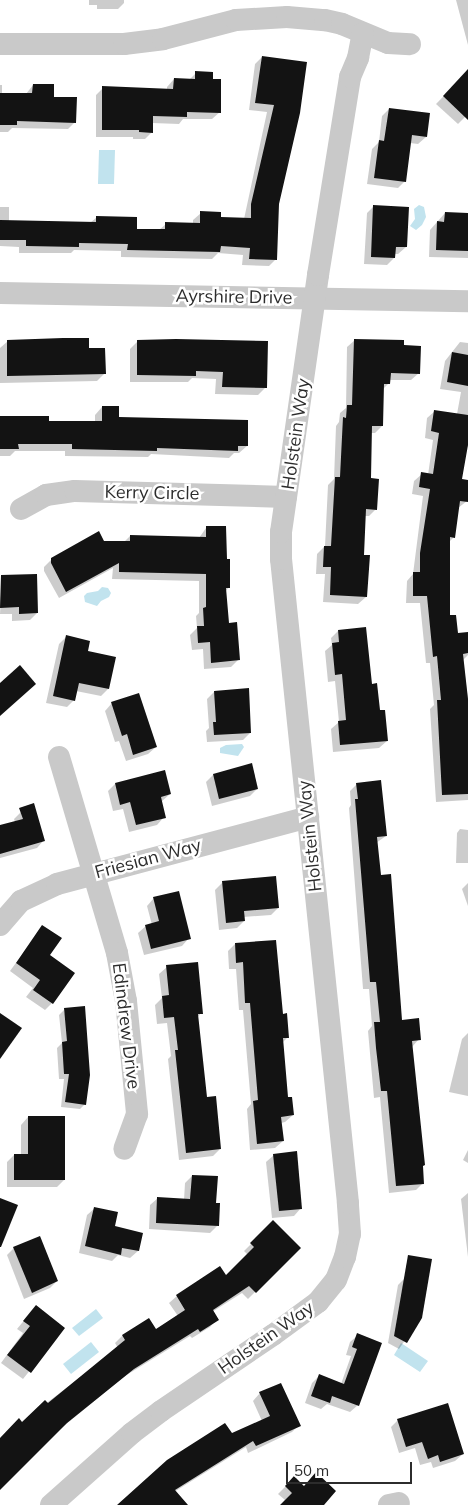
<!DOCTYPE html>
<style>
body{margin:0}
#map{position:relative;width:468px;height:1505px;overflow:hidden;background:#fff;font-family:Mulish,sans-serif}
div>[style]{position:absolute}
.water>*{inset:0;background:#c1e3ee}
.shadow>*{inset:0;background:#0003}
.building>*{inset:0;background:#131313}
.minor>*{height:22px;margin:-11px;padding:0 11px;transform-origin:11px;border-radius:11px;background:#c9c9c9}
span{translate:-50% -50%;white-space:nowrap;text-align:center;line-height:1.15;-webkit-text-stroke:5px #fff;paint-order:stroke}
.street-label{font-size:18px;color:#2c2c2c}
.scale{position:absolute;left:286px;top:1462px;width:126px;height:22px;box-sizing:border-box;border:2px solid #2c2c2c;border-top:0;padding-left:6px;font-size:15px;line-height:18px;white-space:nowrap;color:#2c2c2c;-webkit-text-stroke:4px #fff;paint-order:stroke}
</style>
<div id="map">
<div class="water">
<div style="clip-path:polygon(99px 150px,115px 150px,114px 184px,98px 184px)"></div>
<div style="clip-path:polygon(419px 205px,424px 207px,426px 217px,422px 225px,416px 230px,410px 226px,415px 219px,414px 209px)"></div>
<div style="clip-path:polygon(102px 587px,108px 588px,111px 593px,109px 597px,101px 601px,97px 606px,85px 602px,84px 596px,87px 593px,98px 591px)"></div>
<div style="clip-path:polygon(242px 744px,244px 747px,238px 756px,220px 753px,220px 748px,226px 745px)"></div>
<div style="clip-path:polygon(96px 1309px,103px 1318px,79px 1336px,72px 1328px)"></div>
<div style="clip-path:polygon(91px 1342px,99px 1352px,71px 1374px,63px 1364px)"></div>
<div style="clip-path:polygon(401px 1343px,428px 1361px,420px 1372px,394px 1355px)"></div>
</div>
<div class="shadow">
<div style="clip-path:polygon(89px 0,124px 0,124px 3px,118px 9px,97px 9px,97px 5px,89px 5px)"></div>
<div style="clip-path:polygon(456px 0,468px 0,468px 45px)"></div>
<div style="clip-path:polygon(262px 57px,306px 63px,278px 204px,276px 259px,269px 266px,242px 265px,243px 255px,218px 253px,212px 259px,121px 257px,121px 251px,74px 250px,71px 253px,19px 253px,19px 247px,0 246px,0 207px,9px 207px,9px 222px,90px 223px,97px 217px,136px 230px,159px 230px,166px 224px,193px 224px,193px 220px,201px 213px,220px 218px,244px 219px,267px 112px,249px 110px,255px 64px)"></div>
<div style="clip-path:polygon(468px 71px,468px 114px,458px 124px,436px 104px)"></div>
<div style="clip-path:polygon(196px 73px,212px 80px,220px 112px,212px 119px,183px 119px,179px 124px,152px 123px,152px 132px,145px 139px,133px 139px,133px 137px,96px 137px,96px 95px,103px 88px,167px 90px,167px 87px,174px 79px,189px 80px)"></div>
<div style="clip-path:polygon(0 85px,2px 85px,2px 94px,26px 94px,33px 85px,52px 98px,75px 122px,68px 129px,12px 128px,8px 132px,0 132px)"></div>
<div style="clip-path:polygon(389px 109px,426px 137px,418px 144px,410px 143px,405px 181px,398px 188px,367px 184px,372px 149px,379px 142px,382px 116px)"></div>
<div style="clip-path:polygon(374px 206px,406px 247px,398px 254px,394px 254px,394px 258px,387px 265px,364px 264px,367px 213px)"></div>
<div style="clip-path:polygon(445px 213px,468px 214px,468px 258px,429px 257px,430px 230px)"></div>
<div style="clip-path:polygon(190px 340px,265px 388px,258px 395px,215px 394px,216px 379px,192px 378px,188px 382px,130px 382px,130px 349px,138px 341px)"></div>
<div style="clip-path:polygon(355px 340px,403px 346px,419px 373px,411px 380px,389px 380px,389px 383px,383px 389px,382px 426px,375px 433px,371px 433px,369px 480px,376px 509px,369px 516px,364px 516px,362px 556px,366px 597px,358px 604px,323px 602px,325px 574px,316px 574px,317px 554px,325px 546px,328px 485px,334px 479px,336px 426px,339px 422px,340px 413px,346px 408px,347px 347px)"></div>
<div style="clip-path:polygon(8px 341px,88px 349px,104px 374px,97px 381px,0 383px,0 348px)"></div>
<div style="clip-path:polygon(460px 342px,468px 343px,468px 446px,465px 449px,461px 480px,468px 481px,468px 494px,467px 501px,458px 508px,454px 537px,449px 542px,449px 617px,457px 634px,468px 633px,468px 655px,463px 660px,468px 700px,468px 800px,436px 802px,430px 709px,434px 705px,430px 663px,426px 663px,420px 603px,406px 603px,407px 581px,413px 574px,423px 496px,412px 494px,414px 481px,422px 474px,428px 475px,433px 440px,425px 438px,427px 418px,435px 411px,457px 414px,461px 392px,440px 389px,445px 361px)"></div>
<div style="clip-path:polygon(102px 407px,118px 419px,247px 446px,239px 453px,234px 453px,229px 458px,151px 454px,148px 457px,65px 456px,65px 451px,15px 451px,10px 456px,0 456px,0 417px,48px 422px,95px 422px,95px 415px)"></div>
<div style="clip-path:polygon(206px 528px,225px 560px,229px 587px,225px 592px,228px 624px,238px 660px,231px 667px,204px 669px,203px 649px,192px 650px,190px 635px,197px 628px,196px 616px,199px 613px,199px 581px,112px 579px,113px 568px,59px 598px,44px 571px,44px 567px,52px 559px,103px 542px,124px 542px,130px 536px,199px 538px)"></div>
<div style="clip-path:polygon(2px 576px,37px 613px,30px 620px,12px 621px,12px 614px,0 614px)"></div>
<div style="clip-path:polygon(338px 631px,371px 685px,387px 741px,379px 748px,333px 752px,331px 729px,339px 722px,335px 681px,328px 682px,325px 651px,332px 645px,331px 638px)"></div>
<div style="clip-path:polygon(66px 637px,87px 652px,108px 689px,101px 696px,76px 691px,74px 700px,67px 707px,46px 703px,59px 644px)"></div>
<div style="clip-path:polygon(214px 692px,250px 733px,243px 740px,207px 742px,206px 731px,209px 728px,207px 699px)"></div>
<div style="clip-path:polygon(112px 703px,156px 747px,148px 754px,126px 761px,119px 741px,115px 742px,105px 711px)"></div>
<div style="clip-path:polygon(164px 772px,170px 794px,161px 802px,164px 817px,157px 825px,129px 832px,123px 809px,113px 811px,108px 791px,115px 784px)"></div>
<div style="clip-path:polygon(213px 775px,257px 789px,250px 796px,212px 806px,206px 782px)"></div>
<div style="clip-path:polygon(357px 784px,386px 836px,376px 843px,401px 1021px,419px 1039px,412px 1047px,423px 1183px,416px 1190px,389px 1193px,380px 1097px,374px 1098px,368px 1031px,372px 1026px,369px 989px,363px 989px,349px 808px,351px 805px,350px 791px)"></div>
<div style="clip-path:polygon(21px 812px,44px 840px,37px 848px,0 858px,0 827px,15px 822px,14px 819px)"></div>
<div style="clip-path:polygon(460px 829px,468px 830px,468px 863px,456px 863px,457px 833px)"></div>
<div style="clip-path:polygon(223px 882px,278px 908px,271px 915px,243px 917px,244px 921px,237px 928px,219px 930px,215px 890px)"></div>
<div style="clip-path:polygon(468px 883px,468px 906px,462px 889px)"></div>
<div style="clip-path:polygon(154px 898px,189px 938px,182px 946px,144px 955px,138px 933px,146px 926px,152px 925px,147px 906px)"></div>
<div style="clip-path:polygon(43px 926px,52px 1003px,45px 1010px,26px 997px,33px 988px,10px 971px)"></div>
<div style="clip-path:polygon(235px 944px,288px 1037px,282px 1043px,287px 1099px,293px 1115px,285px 1122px,281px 1123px,283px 1141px,275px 1148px,250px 1150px,247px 1109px,251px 1104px,243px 1010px,239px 1010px,236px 969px,229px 969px,228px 951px)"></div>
<div style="clip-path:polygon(167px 967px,201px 1013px,197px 1018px,206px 1099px,220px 1149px,213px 1156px,179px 1160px,168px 1059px,171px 1056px,167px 1023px,157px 1024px,155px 1005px,162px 998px,159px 974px)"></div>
<div style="clip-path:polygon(64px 1010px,85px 1104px,80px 1109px,61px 1107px,64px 1079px,59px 1079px,57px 1048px,62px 1043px,59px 1015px)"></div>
<div style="clip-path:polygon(468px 1033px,468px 1096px,449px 1092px,462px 1039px)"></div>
<div style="clip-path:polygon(28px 1117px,64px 1180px,57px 1187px,7px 1187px,7px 1162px,14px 1155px,21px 1155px,21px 1125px)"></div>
<div style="clip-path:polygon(468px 1150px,468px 1163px,463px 1160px)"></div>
<div style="clip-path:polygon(274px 1155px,301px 1208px,294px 1216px,272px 1218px,266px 1162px)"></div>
<div style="clip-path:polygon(192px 1176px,215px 1204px,217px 1226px,210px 1233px,149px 1229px,150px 1205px,158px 1198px,184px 1200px,185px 1183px)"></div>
<div style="clip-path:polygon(468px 1193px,468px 1257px,461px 1199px)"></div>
<div style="clip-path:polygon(95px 1208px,113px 1227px,142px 1234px,138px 1251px,130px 1258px,118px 1255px,112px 1261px,79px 1253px,87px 1215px)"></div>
<div style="clip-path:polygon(273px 1222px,299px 1248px,248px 1299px,242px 1293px,212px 1312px,217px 1319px,210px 1327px,192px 1338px,190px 1336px,125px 1376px,59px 1430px,0 1488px,0 1439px,118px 1348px,115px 1343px,122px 1336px,149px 1320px,155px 1330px,178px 1316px,169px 1303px,177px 1296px,220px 1267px,226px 1276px,248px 1255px,244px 1251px)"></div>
<div style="clip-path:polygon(14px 1248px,57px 1281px,50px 1288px,24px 1299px,7px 1255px)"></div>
<div style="clip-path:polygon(405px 1278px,421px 1317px,399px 1349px,388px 1343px,398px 1285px)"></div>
<div style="clip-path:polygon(36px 1306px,64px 1328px,23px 1379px,1px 1363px,23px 1333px,17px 1329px)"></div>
<div style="clip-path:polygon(358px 1335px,358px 1405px,350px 1412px,327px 1404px,321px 1409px,305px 1403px,312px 1383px,319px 1376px,341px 1384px,351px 1356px,346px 1355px,350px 1342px)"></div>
<div style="clip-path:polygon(260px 1393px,299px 1425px,292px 1432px,248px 1453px,246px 1447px,174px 1492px,185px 1505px,118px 1505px,231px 1435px,262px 1421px,253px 1401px)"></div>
<div style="clip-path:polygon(398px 1420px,463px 1454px,455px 1461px,433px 1468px,431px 1462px,420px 1465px,415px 1448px,399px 1453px,391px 1427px)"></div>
<div style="clip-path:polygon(294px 1478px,322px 1505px,281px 1505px,285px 1500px,278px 1494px)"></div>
</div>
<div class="building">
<div style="clip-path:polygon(262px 56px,307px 62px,300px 113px,279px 204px,277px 260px,249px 259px,250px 248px,221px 246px,220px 252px,127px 250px,128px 244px,79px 243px,79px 247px,26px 246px,26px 240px,0 240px,0 220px,96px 222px,96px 216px,137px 217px,137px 229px,165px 229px,165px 222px,200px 223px,200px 211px,221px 212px,221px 217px,251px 218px,251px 204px,274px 105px,255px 103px)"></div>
<div style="clip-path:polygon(468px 69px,468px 120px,443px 96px)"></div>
<div style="clip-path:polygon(195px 71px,213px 72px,213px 79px,221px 79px,221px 113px,187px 112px,187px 117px,153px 116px,153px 133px,139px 132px,139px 130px,102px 130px,102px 86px,173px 89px,174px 78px,195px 79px)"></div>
<div style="clip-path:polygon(33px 84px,54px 84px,54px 97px,77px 97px,76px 123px,17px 121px,17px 125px,0 125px,0 93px,32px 93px)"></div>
<div style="clip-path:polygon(389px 108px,430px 113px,427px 137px,412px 135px,406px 182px,374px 178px,379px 140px,384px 141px)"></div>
<div style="clip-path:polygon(373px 205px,409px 207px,407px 247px,396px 247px,395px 258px,371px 257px)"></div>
<div style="clip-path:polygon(445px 212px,468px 213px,468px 251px,436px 250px,437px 221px,444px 222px)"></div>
<div style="clip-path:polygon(63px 338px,89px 338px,89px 348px,105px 348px,106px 374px,7px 376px,7px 340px)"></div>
<div style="clip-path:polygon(176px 339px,268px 341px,267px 388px,222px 387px,223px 372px,196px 371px,196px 376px,137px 375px,137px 340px)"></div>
<div style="clip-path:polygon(354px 339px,404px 340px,404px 345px,421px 346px,420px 374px,391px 373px,390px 384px,384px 384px,383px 426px,372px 426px,371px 478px,379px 479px,377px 510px,366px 509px,364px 555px,370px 555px,367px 597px,330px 595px,331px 567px,323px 567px,324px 546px,331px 546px,335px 477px,340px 477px,343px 417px,346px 418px,347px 405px,352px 405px)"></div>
<div style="clip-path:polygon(452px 352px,468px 355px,468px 386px,447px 382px)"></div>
<div style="clip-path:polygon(102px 406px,119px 406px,119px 417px,248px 420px,248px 446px,238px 446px,238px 451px,157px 448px,157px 451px,72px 449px,72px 444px,18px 444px,19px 449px,0 449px,0 416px,49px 416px,49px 421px,102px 421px)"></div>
<div style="clip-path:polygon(434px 410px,468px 415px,468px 445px,462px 479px,468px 480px,468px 502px,460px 501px,455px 538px,450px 537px,450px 615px,456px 615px,458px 633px,468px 632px,468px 653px,463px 654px,468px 699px,468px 794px,442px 795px,437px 700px,441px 700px,437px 656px,433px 657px,427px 596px,413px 596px,413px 572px,420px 572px,420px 553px,430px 489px,419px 487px,421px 472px,433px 474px,439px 433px,431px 431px)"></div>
<div style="clip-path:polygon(206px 526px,226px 526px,227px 559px,230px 559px,230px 588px,226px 588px,229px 623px,237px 622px,240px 660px,211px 663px,210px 642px,198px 643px,197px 626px,204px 626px,203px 608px,206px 607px,206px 574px,119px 572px,119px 563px,66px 592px,51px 563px,51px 558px,99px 531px,104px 541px,130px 541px,130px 535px,206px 537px)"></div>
<div style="clip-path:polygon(37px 574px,38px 613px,19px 614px,19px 607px,0 608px,1px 575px)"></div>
<div style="clip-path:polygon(366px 627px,372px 684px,377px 683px,380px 710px,385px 710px,388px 741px,340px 745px,338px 721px,346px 720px,342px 674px,335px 675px,332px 643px,339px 642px,338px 630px)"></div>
<div style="clip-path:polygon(66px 635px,90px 641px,88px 651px,116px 657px,109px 689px,79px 683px,75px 701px,53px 696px)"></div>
<div style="clip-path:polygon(20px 665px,36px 684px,0 716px,0 683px)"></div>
<div style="clip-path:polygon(249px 688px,251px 733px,214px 735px,213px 722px,216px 722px,214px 691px)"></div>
<div style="clip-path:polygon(139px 693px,157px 747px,133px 755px,127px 734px,122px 736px,111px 702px)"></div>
<div style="clip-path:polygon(252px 763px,258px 789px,219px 799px,213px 774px)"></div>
<div style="clip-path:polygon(165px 770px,171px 794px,161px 797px,166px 818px,136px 825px,130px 802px,120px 805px,115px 783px)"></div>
<div style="clip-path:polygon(381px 780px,387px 836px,377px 837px,381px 875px,391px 874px,402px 1020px,419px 1018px,421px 1040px,412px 1041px,425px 1165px,423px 1166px,424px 1184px,396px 1186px,387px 1091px,381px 1091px,376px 1048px,374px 1022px,380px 1022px,376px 982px,370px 982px,355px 799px,358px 799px,356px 783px)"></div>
<div style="clip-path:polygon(34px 803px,45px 841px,0 854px,0 825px,23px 819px,19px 808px)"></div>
<div style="clip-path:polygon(276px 876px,279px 908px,244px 911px,245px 921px,226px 923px,222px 881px)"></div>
<div style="clip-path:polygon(179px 891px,191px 939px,151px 949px,145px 925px,159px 921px,153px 897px)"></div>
<div style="clip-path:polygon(42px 925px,62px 938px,50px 955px,75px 973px,53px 1004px,33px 990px,40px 980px,16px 963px)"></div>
<div style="clip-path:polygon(276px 940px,283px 1014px,287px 1013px,289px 1038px,283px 1038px,288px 1097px,292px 1097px,294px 1115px,281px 1117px,284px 1141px,257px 1144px,253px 1101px,258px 1100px,250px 1003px,245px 1003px,243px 962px,236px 963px,235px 943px)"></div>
<div style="clip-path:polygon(198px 962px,203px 1014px,198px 1014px,207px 1097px,216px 1096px,221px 1149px,186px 1153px,175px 1050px,178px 1050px,174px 1017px,164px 1018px,162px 996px,169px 995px,166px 965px)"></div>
<div style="clip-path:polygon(85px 1006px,90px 1075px,86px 1105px,65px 1102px,69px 1074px,64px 1074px,62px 1042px,67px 1041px,64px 1008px)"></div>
<div style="clip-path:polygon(0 1013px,22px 1028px,0 1059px)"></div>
<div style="clip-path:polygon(28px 1116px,65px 1116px,65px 1180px,14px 1180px,14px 1154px,28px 1154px)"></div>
<div style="clip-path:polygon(297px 1151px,302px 1209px,279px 1211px,273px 1154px)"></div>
<div style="clip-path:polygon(192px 1175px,218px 1176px,216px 1203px,220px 1203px,219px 1226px,156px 1223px,157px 1197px,190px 1199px)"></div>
<div style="clip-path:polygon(0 1198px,18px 1205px,1px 1247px,0 1247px)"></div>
<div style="clip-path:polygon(94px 1207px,118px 1212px,115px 1226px,143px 1233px,139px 1251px,122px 1248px,121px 1255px,85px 1246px)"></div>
<div style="clip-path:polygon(273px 1220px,301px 1248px,256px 1293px,249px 1286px,213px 1310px,219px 1320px,200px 1332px,198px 1329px,134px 1369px,67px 1423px,0 1490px,0 1438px,19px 1418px,22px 1422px,45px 1400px,48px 1403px,125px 1340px,122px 1335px,149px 1318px,156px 1329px,185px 1310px,176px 1295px,220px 1266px,226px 1275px,254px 1247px,250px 1243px)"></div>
<div style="clip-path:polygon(40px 1236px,58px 1281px,32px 1293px,13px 1247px)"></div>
<div style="clip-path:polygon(408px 1255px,432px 1259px,422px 1318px,407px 1343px,394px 1336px)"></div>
<div style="clip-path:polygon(36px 1305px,65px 1328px,31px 1373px,7px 1355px,30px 1326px,23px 1321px)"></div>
<div style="clip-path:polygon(357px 1333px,382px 1343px,359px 1406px,332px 1396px,330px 1403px,311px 1396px,319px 1374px,344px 1384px,357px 1349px,352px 1347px)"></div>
<div style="clip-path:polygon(281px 1383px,301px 1426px,256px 1446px,253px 1441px,175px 1490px,188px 1505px,117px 1505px,167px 1460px,225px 1423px,232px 1433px,270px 1416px,259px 1392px)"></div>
<div style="clip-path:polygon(448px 1403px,464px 1454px,440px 1462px,438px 1455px,428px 1459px,422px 1442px,406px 1447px,397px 1419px)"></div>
<div style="clip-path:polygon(316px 1472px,336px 1491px,324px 1505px,280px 1505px,292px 1493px,285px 1486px,294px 1476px,304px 1486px)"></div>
</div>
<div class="minor">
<div style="left:0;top:44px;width:124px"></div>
<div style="left:124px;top:44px;width:39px;rotate:-7deg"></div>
<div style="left:163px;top:39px;width:75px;rotate:-14.6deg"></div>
<div style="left:236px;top:20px;width:51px;rotate:-3.4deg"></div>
<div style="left:287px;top:17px;width:38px;rotate:5deg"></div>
<div style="left:325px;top:20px;width:17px;rotate:13deg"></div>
<div style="left:342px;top:24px;width:50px;rotate:22.4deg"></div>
<div style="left:388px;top:43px;width:22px;rotate:3deg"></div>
<div style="left:0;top:293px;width:468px;rotate:1deg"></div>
<div style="left:21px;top:509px;width:29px;rotate:-29deg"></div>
<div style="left:46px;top:495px;width:29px;rotate:-8deg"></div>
<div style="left:75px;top:491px;width:211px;rotate:1.6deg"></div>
<div style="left:59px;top:757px;width:204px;rotate:73.5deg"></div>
<div style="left:117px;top:953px;width:49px;rotate:79.4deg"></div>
<div style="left:126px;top:1001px;width:114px;rotate:84.4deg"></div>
<div style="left:137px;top:1114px;width:37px;rotate:110deg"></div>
<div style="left:0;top:925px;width:32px;rotate:-49deg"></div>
<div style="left:21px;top:901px;width:40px;rotate:-25deg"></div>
<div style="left:57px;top:884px;width:260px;rotate:-14.9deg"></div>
<div style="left:51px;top:1505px;width:108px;rotate:-41.6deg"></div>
<div style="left:132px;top:1433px;width:36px;rotate:-37deg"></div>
<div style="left:161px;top:1411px;width:135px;rotate:-34.2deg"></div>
<div style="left:273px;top:1335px;width:56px;rotate:-36.3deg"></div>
<div style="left:318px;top:1302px;width:28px;rotate:-51deg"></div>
<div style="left:336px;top:1280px;width:25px;rotate:-69deg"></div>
<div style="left:345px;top:1257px;width:24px;rotate:-78deg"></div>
<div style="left:350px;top:1234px;width:31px;rotate:-94deg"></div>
<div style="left:348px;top:1203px;width:647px;rotate:-95.94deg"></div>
<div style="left:281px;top:559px;width:27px;rotate:-90deg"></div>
<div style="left:281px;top:532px;width:260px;rotate:-81.8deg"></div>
<div style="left:318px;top:275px;width:201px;rotate:-80.8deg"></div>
<div style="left:350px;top:77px;width:21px;rotate:-67deg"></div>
<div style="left:358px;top:58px;width:25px;rotate:-79deg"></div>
<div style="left:389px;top:1505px;width:10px;rotate:-11deg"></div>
</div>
<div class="street-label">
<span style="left:234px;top:297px;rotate:1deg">Ayrshire Drive</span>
<span style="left:296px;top:434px;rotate:-82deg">Holstein Way</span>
<span style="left:152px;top:493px;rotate:1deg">Kerry Circle</span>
<span style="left:310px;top:836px;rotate:-96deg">Holstein Way</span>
<span style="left:148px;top:859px;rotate:-15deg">Friesian Way</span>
<span style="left:126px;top:1026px;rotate:83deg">Edindrew Drive</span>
<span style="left:266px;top:1338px;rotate:-35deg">Holstein Way</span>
</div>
<div class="scale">50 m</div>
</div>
